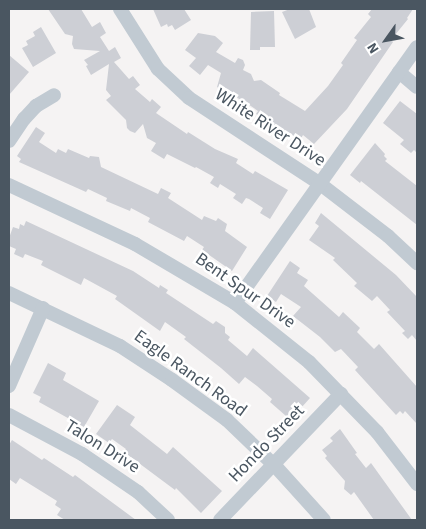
<!DOCTYPE html>
<style>
body{margin:0}
#map{position:relative;width:426px;height:529px;overflow:hidden;background:#f5f3f3;font-family:"Source Sans 3",sans-serif}
div>[style]{position:absolute}
.building>*{inset:0;background:#cdcfd5}
.minor>*{height:14px;margin:-7px;padding:0 7px;transform-origin:7px;border-radius:7px;background:#c1cad2}
span{translate:-50% -50%;white-space:nowrap;text-align:center;line-height:1.15;-webkit-text-stroke:5px #fff;paint-order:stroke}
.street-label{font-size:18px;color:#4a5661}
.frame{position:absolute;inset:0;border:10px solid #4a5661;pointer-events:none}
.north{position:absolute;left:361px;top:15px;width:50px;height:50px;-webkit-text-stroke:4px #fff;paint-order:stroke;rotate:238deg;font-size:14px;font-weight:700;line-height:20px;text-align:center;color:#4a5661}
.north::after{content:'';display:block;margin:auto;width:18px;height:22px;background:#4a5661;clip-path:polygon(50% 0,100% 100%,50% 72%,0 100%)}
</style>
<div id="map">
<div class="building">
<div style="clip-path:polygon(48px 9px,81px 9px,92px 27px,100px 22px,106px 33px,100px 37px,109px 51px,115px 47px,121px 58px,114px 62px,129px 79px,133px 76px,140px 85px,135px 89px,150px 102px,152px 99px,161px 107px,156px 113px,187px 134px,188px 132px,215px 149px,238px 159px,236px 163px,253px 174px,255px 171px,288px 190px,270px 219px,260px 213px,263px 208px,249px 199px,246px 198px,242px 204px,233px 198px,236px 194px,220px 184px,218px 188px,210px 183px,214px 177px,196px 167px,195px 168px,167px 154px,164px 159px,151px 151px,156px 143px,147px 138px,143px 124px,135px 133px,130px 131px,127px 128px,126px 120px,106px 100px,111px 96px,106px 90px,109px 64px,91px 75px,86px 66px,88px 65px,84px 60px,100px 51px,74px 49px,72px 44px,73px 36px,65px 34px)"></div>
<div style="clip-path:polygon(153px 9px,184px 9px,191px 20px,175px 30px,172px 25px,168px 27px,167px 24px,161px 27px)"></div>
<div style="clip-path:polygon(290px 9px,309px 9px,316px 27px,295px 39px,282px 12px)"></div>
<div style="clip-path:polygon(372px 9px,413px 9px,407px 18px,408px 19px,391px 40px,393px 42px,347px 109px,314px 144px,303px 135px,300px 140px,280px 128px,256px 114px,258px 111px,245px 102px,217px 87px,221px 73px,208px 65px,200px 75px,189px 66px,196px 58px,185px 50px,198px 33px,215px 36px,223px 43px,216px 52px,235px 63px,238px 58px,243px 60px,245px 65px,243px 70px,251px 74px,254px 81px,261px 80px,280px 93px,279px 95px,305px 111px,328px 86px,343px 65px,341px 63px,357px 40px,354px 38px,371px 17px,368px 14px)"></div>
<div style="clip-path:polygon(274px 11px,275px 47px,260px 47px,260px 50px,250px 50px,251px 12px)"></div>
<div style="clip-path:polygon(41px 27px,56px 53px,33px 67px,22px 48px,28px 45px,26px 41px,35px 36px,33px 32px)"></div>
<div style="clip-path:polygon(9px 55px,29px 72px,9px 95px)"></div>
<div style="clip-path:polygon(400px 101px,417px 114px,417px 153px,414px 150px,411px 153px,400px 144px,404px 140px,383px 123px)"></div>
<div style="clip-path:polygon(36px 127px,45px 133px,39px 142px,56px 153px,58px 149px,66px 153px,68px 149px,89px 158px,90px 156px,99px 157px,101px 167px,158px 194px,161px 188px,171px 193px,168px 198px,202px 220px,204px 216px,216px 221px,218px 218px,227px 224px,225px 231px,247px 247px,232px 271px,202px 250px,204px 247px,187px 236px,184px 241px,148px 222px,150px 218px,131px 208px,130px 211px,106px 201px,107px 198px,88px 189px,86px 192px,19px 162px,21px 159px,17px 156px)"></div>
<div style="clip-path:polygon(375px 143px,385px 154px,384px 156px,387px 159px,385px 161px,417px 186px,417px 225px,361px 181px,360px 183px,350px 175px)"></div>
<div style="clip-path:polygon(321px 213px,396px 275px,417px 297px,417px 341px,412px 335px,408px 339px,402px 333px,405px 331px,387px 312px,390px 310px,377px 296px,372px 301px,354px 286px,357px 283px,333px 260px,335px 258px,309px 240px,319px 226px,315px 223px)"></div>
<div style="clip-path:polygon(26px 221px,133px 271px,159px 288px,160px 285px,168px 290px,166px 293px,213px 324px,216px 321px,225px 327px,225px 333px,230px 337px,228px 340px,247px 356px,253px 348px,310px 398px,292px 418px,286px 419px,286px 416px,270px 402px,272px 399px,257px 386px,245px 377px,239px 384px,221px 368px,184px 339px,186px 337px,165px 322px,160px 331px,115px 299px,117px 296px,84px 278px,81px 285px,41px 265px,43px 261px,25px 254px,23px 258px,14px 254px,16px 249px,9px 246px,9px 238px,13px 227px,19px 229px,20px 224px,24px 226px)"></div>
<div style="clip-path:polygon(290px 261px,300px 268px,297px 273px,308px 280px,304px 286px,339px 317px,343px 312px,360px 328px,357px 332px,374px 349px,379px 344px,417px 387px,417px 424px,405px 411px,403px 414px,400px 411px,396px 415px,355px 370px,358px 367px,341px 349px,335px 352px,320px 337px,293px 316px,301px 307px,281px 294px,276px 302px,267px 296px)"></div>
<div style="clip-path:polygon(48px 363px,66px 373px,63px 380px,99px 401px,84px 427px,39px 402px,41px 397px,33px 393px)"></div>
<div style="clip-path:polygon(117px 405px,135px 417px,130px 425px,167px 454px,173px 447px,222px 491px,201px 513px,176px 488px,175px 490px,124px 452px,126px 449px,112px 439px,109px 443px,96px 434px)"></div>
<div style="clip-path:polygon(340px 429px,357px 453px,355px 454px,366px 468px,371px 463px,412px 520px,374px 520px,354px 492px,351px 495px,344px 489px,345px 481px,325px 458px,327px 456px,322px 450px,333px 441px,330px 438px)"></div>
<div style="clip-path:polygon(12px 440px,42px 460px,44px 458px,73px 477px,75px 475px,136px 520px,65px 520px,57px 515px,61px 509px,55px 505px,57px 501px,20px 478px,16px 484px,9px 479px,9px 445px)"></div>
</div>
<div class="minor">
<div style="left:120px;top:9px;width:71px;rotate:57.7deg"></div>
<div style="left:158px;top:69px;width:42px;rotate:43.1deg"></div>
<div style="left:189px;top:98px;width:155px;rotate:33.2deg"></div>
<div style="left:319px;top:183px;width:87px;rotate:37.5deg"></div>
<div style="left:388px;top:236px;width:40px;rotate:43deg"></div>
<div style="left:399px;top:72px;width:23px;rotate:40deg"></div>
<div style="left:9px;top:141px;width:27px;rotate:-56deg"></div>
<div style="left:24px;top:119px;width:18px;rotate:-47deg"></div>
<div style="left:36px;top:106px;width:21px;rotate:-31deg"></div>
<div style="left:9px;top:185px;width:139px;rotate:25.1deg"></div>
<div style="left:135px;top:244px;width:116px;rotate:30.5deg"></div>
<div style="left:235px;top:303px;width:95px;rotate:38.6deg"></div>
<div style="left:309px;top:362px;width:98px;rotate:45.8deg"></div>
<div style="left:377px;top:432px;width:66px;rotate:52.4deg"></div>
<div style="left:9px;top:293px;width:123px;rotate:25.5deg"></div>
<div style="left:120px;top:346px;width:62px;rotate:33.2deg"></div>
<div style="left:172px;top:380px;width:68px;rotate:36deg"></div>
<div style="left:227px;top:420px;width:69px;rotate:43.8deg"></div>
<div style="left:277px;top:468px;width:70px;rotate:47.9deg"></div>
<div style="left:235px;top:303px;width:314px;rotate:-54.6deg"></div>
<div style="left:9px;top:386px;width:85px;rotate:-66.4deg"></div>
<div style="left:9px;top:415px;width:83px;rotate:28.1deg"></div>
<div style="left:82px;top:454px;width:68px;rotate:34.2deg"></div>
<div style="left:138px;top:492px;width:41px;rotate:43deg"></div>
<div style="left:220px;top:520px;width:175px;rotate:-46.2deg"></div>
</div>
<div class="street-label">
<span style="left:270px;top:128px;rotate:33deg">White River Drive</span>
<span style="left:245px;top:291px;rotate:35deg">Bent Spur Drive</span>
<span style="left:190px;top:374px;rotate:36deg">Eagle Ranch Road</span>
<span style="left:267px;top:444px;rotate:-46deg">Hondo Street</span>
<span style="left:102px;top:447px;rotate:32deg">Talon Drive</span>
</div>
<div class="frame"></div>
<div class="north">N</div>
</div>
